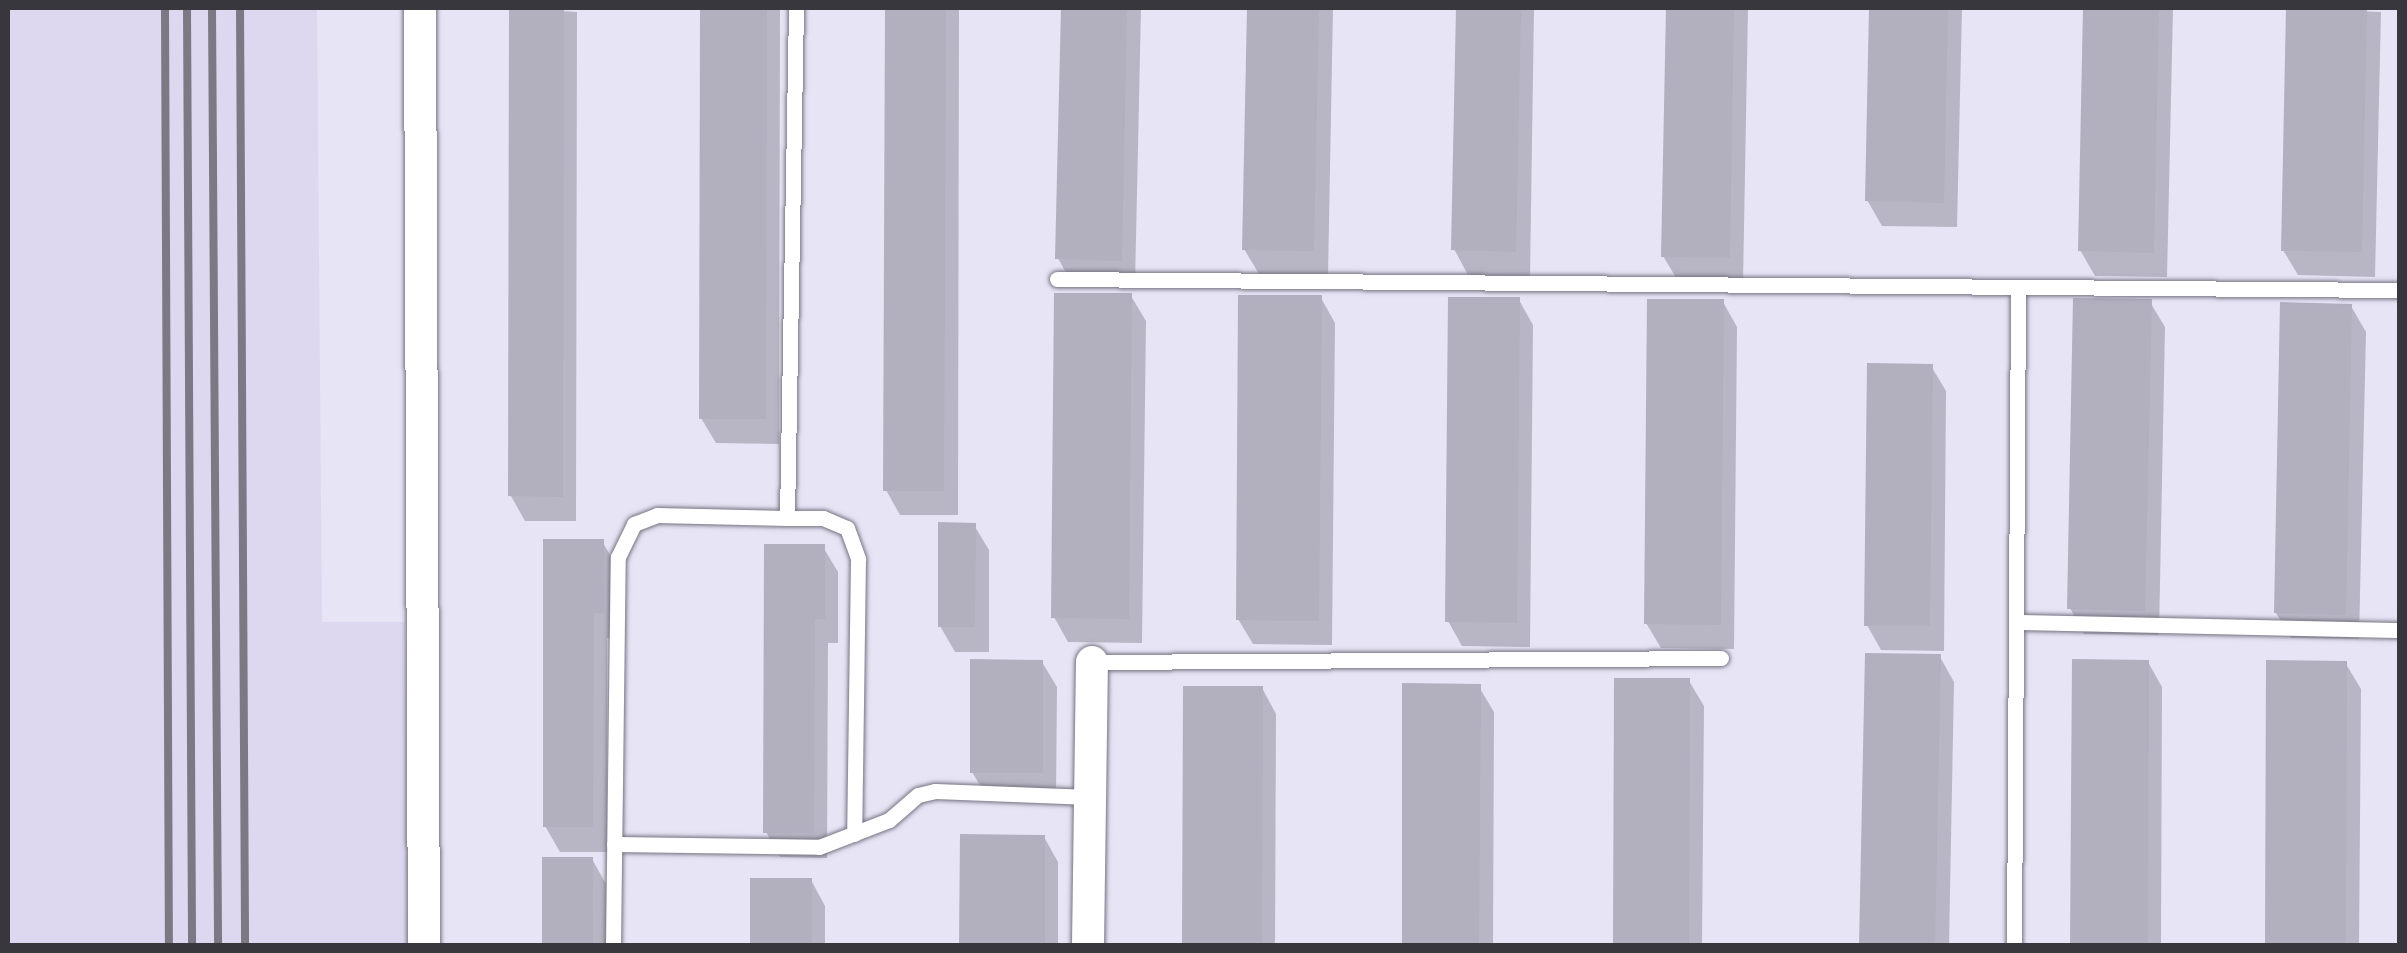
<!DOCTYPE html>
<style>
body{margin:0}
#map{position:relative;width:2407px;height:953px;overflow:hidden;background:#e7e4f5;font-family:"Titillium Web",sans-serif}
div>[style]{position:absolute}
.built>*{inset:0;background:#ddd8f0}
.shadow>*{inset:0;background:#0003}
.building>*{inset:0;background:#b2afbf}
.roads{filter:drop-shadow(0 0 2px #767382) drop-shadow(0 0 2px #767382)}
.lane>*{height:15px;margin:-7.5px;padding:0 7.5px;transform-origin:7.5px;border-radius:7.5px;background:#fff}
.street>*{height:32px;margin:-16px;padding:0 16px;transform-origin:16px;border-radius:16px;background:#fff}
.rail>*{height:8px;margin:-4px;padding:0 4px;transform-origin:4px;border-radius:4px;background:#7c7984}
span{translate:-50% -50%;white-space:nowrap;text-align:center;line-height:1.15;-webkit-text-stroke:8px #e7e4f5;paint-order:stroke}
.frame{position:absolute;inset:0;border:10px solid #39373e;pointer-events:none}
</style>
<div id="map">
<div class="built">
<div style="clip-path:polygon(8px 8px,317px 8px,322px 622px,405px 622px,408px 945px,8px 945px)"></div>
</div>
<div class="shadow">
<div style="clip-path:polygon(512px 8px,577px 12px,576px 521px,525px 521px,511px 496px)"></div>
<div style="clip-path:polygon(702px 8px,780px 8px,779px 444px,716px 443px,701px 418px)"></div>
<div style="clip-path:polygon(887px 8px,959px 8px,958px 515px,900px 515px,886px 490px)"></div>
<div style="clip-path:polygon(1063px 8px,1141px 8px,1135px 285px,1072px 284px,1058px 258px)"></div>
<div style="clip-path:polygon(1249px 8px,1333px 8px,1328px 276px,1259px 274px,1244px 249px)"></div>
<div style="clip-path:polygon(1459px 8px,1534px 8px,1530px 276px,1468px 275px,1454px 249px)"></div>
<div style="clip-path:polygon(1668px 8px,1748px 8px,1743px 283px,1678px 281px,1663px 256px)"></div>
<div style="clip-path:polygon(1871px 8px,1962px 8px,1957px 227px,1882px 226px,1867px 200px)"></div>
<div style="clip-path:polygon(2085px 8px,2173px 9px,2167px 277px,2095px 276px,2080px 250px)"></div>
<div style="clip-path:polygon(2288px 8px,2381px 12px,2375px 277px,2298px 275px,2283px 250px)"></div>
<div style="clip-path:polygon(1131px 296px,1146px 321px,1142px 643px,1068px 642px,1054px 617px)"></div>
<div style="clip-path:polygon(1321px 298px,1335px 323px,1332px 645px,1253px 644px,1238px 619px)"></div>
<div style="clip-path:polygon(1519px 300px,1533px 325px,1530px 647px,1462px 646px,1448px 621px)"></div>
<div style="clip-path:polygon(1723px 302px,1737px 327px,1734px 649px,1661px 648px,1646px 623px)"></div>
<div style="clip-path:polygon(2150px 302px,2165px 327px,2159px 635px,2084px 634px,2070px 608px)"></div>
<div style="clip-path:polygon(2351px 306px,2366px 332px,2359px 639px,2291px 638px,2276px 613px)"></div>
<div style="clip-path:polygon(1931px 366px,1946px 391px,1944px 651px,1881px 650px,1867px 625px)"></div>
<div style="clip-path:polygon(974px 525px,989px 550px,989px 652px,955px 652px,940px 626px)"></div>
<div style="clip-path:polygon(602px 541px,617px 567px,617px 638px,607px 638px,607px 852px,560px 852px,545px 826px)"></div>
<div style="clip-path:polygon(823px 547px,838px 572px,838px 643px,828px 643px,827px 858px,780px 857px,766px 832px)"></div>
<div style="clip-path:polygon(1940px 657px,1954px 682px,1949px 946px,1862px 946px)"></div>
<div style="clip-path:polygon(1042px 662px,1057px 687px,1056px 797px,987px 797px,972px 772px)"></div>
<div style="clip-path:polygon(2148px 662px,2162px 687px,2161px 946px,2073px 946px)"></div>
<div style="clip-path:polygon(2346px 664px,2361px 689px,2359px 946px,2267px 946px)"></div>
<div style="clip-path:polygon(1689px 681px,1704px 706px,1702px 946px,1616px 946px)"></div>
<div style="clip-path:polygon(1479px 687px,1494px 712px,1493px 946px,1404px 946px)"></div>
<div style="clip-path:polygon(1262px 688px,1276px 714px,1275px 946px,1184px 946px)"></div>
<div style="clip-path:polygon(1044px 837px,1058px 862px,1058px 946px,962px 946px)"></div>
<div style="clip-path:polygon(592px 859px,606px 884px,606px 946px,544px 946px)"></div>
<div style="clip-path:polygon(811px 880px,825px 906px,825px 946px,753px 946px)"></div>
</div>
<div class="building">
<div style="clip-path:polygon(509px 8px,564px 8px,563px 497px,508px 496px)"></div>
<div style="clip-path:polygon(700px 8px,767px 8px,766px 419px,699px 419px)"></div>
<div style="clip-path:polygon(885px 8px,946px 8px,944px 491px,883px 491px)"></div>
<div style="clip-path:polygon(1061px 8px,1127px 8px,1122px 261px,1055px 259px)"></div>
<div style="clip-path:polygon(1247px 8px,1319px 8px,1314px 251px,1242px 250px)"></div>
<div style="clip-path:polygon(1456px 8px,1521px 8px,1516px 252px,1451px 250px)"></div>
<div style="clip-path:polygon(1666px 8px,1734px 8px,1730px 258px,1661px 257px)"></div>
<div style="clip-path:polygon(1869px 8px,1948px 8px,1944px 203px,1865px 201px)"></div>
<div style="clip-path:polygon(2083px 8px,2159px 8px,2154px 253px,2078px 251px)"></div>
<div style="clip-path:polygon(2286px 8px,2367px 8px,2362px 252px,2281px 251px)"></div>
<div style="clip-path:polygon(1054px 293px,1132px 293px,1129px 619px,1051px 618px)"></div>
<div style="clip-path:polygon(1238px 295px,1322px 295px,1319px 621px,1236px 620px)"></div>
<div style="clip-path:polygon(1448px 297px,1520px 297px,1517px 623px,1445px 622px)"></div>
<div style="clip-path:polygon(2073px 298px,2152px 299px,2145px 611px,2067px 609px)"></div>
<div style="clip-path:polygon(1647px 299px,1724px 299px,1721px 625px,1644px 624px)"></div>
<div style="clip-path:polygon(2280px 302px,2352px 304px,2346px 615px,2274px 613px)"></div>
<div style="clip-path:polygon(1867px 363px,1933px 364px,1930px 626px,1864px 626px)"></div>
<div style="clip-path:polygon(938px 522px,976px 523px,975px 627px,938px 627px)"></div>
<div style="clip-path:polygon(543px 539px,604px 539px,604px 613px,594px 613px,593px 827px,543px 827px)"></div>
<div style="clip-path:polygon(764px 544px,825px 544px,825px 619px,815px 619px,814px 833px,763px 833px)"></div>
<div style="clip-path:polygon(1865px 653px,1941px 654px,1935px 946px,1859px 946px)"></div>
<div style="clip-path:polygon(970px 659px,1043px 660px,1043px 773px,970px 773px)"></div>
<div style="clip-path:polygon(2072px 659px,2149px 660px,2148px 946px,2070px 946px)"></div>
<div style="clip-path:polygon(2266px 660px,2347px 661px,2346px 946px,2265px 946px)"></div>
<div style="clip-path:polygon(1614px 678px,1690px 678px,1689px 946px,1613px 946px)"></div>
<div style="clip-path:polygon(1402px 683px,1481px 684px,1479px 946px,1402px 946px)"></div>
<div style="clip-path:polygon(1183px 686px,1263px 686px,1262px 946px,1182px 946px)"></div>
<div style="clip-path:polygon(960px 834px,1045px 835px,1045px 946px,959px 946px)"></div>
<div style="clip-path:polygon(542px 857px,593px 857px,593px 946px,542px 946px)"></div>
<div style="clip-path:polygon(750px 878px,812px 878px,812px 946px,750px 946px)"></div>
</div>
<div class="roads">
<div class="lane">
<div style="left:1057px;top:279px;width:1343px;rotate:0.47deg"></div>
<div style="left:787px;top:518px;width:510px;rotate:-88.99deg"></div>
<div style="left:2016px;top:622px;width:384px;rotate:1.2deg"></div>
<div style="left:1092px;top:662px;width:629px;rotate:-0.36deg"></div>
<div style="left:614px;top:844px;width:205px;rotate:0.8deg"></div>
<div style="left:819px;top:847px;width:75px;rotate:-21.1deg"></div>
<div style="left:889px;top:820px;width:38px;rotate:-41deg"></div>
<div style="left:918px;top:795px;width:17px;rotate:-13deg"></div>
<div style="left:935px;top:791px;width:155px;rotate:2.2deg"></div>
<div style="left:613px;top:946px;width:389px;rotate:-89.3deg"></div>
<div style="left:618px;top:557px;width:37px;rotate:-64deg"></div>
<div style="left:634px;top:524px;width:25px;rotate:-21deg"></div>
<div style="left:657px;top:515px;width:130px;rotate:1.3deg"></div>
<div style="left:787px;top:518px;width:36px"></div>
<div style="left:823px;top:518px;width:26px;rotate:23deg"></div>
<div style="left:847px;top:528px;width:33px;rotate:70deg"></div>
<div style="left:858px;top:559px;width:275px;rotate:90.8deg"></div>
<div style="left:2014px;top:946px;width:659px;rotate:-89.65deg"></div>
</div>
<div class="street">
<div style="left:420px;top:8px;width:938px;rotate:89.76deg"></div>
<div style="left:1088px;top:946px;width:284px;rotate:-89.2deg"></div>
</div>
</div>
<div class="rail">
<div style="left:165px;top:8px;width:938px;rotate:89.76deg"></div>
<div style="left:187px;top:8px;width:938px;rotate:89.69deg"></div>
<div style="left:212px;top:8px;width:938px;rotate:89.63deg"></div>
<div style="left:240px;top:8px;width:938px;rotate:89.69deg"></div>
</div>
<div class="frame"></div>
</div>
